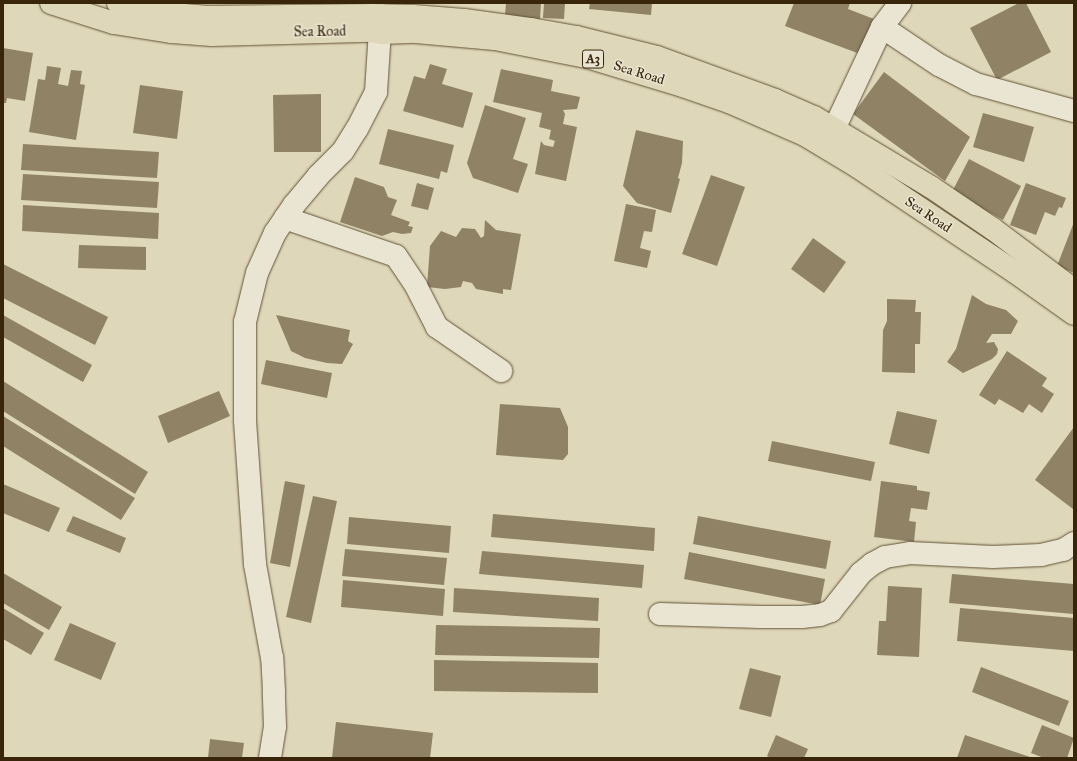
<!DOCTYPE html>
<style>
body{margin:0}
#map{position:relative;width:1077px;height:761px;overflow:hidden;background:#dfd7b9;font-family:"IM FELL Great Primer",serif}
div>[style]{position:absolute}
.building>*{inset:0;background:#8f8265}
.roads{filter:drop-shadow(0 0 1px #625235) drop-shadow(0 0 1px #625235)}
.minor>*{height:22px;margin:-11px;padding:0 11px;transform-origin:11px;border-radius:11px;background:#eae5d2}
.highway>*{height:22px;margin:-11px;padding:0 11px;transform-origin:11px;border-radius:11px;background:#dfd7b9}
span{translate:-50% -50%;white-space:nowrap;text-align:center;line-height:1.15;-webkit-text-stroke:3px #eae5d2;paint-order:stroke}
.shield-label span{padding:1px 3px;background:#eae5d2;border:1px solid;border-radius:3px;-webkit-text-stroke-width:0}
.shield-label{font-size:13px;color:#392509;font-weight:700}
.street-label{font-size:14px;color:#392509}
.frame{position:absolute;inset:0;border:4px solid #392509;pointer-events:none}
</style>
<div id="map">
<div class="building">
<div style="clip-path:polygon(506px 3px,541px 3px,540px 19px,505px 16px)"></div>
<div style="clip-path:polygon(544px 3px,565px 3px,564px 19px,543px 18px)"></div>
<div style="clip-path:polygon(590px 3px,652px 3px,651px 15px,589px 9px)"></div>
<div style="clip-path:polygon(794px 3px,850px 3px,848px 9px,874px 19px,860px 54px,785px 26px)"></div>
<div style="clip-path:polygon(1019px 3px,1026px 3px,1051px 52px,997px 80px,970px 28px)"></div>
<div style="clip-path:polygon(3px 48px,33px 53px,25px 101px,7px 98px,6px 103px,3px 103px)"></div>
<div style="clip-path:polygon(430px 64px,447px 69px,442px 84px,473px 93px,463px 128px,403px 111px,414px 76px,425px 79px)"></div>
<div style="clip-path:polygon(47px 66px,61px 68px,58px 84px,68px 86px,71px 70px,82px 71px,80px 84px,85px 85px,76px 140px,29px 132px,38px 79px,45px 80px)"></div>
<div style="clip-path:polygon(501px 69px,553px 80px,551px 91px,580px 97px,577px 109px,563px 110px,565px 114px,563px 124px,577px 127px,566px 181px,535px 174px,541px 141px,544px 145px,553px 147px,555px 141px,549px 139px,551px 130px,539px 127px,542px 113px,493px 102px)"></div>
<div style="clip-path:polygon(884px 72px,970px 137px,945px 181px,853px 114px)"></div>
<div style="clip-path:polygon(140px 85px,183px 91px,177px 139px,133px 133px)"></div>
<div style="clip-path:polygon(321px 94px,321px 152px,274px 152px,273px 95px)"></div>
<div style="clip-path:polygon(485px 105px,526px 118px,513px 159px,528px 164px,518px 193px,473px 178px,467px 163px)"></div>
<div style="clip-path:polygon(983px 113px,1034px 127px,1024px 162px,973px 147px)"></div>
<div style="clip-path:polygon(388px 129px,454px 145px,447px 173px,441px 171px,439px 179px,379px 164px)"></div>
<div style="clip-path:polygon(636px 130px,683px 141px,682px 163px,678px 178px,680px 179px,671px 213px,637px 203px,623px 186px)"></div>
<div style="clip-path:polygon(23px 144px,159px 152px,157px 178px,21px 170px)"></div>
<div style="clip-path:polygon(969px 159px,1021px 186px,1003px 220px,952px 192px)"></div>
<div style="clip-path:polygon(23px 174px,159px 182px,157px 208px,21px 200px)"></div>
<div style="clip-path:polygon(711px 175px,745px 187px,717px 266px,682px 254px)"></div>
<div style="clip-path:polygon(355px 177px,384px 187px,388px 197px,397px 200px,391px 215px,410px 222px,408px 226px,413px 227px,411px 233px,402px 234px,393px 232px,382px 236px,340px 222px)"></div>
<div style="clip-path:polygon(417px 183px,434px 188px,428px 210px,411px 206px)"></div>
<div style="clip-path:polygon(1026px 183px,1066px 198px,1062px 208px,1059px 207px,1055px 216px,1045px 212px,1036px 235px,1010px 225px)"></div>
<div style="clip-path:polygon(626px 204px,656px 210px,652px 232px,644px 231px,640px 248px,651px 251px,647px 268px,614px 261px)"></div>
<div style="clip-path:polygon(23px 205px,159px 213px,158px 239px,22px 231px)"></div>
<div style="clip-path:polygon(485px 220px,496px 230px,521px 234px,511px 290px,503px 289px,503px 294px,476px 289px,472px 283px,463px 281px,461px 287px,445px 289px,427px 287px,430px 246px,441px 231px,456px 237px,462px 228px,475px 229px,481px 238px,484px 236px)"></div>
<div style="clip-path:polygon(1074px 222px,1074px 273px,1057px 266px)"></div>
<div style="clip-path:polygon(813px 238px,846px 262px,824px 293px,791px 269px)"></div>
<div style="clip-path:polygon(79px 245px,146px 247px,146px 270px,78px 268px)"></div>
<div style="clip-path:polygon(3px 264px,108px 317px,95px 345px,3px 298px)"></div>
<div style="clip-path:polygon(972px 295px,986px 304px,1006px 310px,1018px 321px,1011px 334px,992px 334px,986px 343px,994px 342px,998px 349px,997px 354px,992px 359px,963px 373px,947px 362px,956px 349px)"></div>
<div style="clip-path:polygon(887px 299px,916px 300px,915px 312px,921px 312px,920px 344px,915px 344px,915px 373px,882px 372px,883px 330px,887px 321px)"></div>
<div style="clip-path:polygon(3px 315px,92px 365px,83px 382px,3px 337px)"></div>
<div style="clip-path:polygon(276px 315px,350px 330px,348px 341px,353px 344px,342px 364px,327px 363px,305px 358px,291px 351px)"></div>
<div style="clip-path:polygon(1007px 351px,1047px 378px,1042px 386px,1054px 394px,1042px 413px,1029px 404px,1023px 413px,999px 399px,995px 405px,979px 395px)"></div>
<div style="clip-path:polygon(266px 360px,332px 373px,327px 398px,261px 384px)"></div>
<div style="clip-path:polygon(3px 381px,148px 472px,135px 494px,3px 411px)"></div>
<div style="clip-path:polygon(219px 391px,230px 416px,168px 443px,158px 416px)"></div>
<div style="clip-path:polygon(500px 404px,560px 408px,568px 427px,568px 454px,563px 460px,496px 455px)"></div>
<div style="clip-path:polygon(897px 411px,937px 420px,929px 454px,889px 444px)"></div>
<div style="clip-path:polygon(3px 416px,135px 498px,121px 520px,3px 446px)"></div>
<div style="clip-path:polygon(1074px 427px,1074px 508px,1073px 509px,1035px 480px)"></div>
<div style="clip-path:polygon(772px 441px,875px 462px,871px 481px,768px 461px)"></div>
<div style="clip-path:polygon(285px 481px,305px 485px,290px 567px,270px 563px)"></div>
<div style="clip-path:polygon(881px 481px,917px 486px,917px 490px,930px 492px,927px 510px,911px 508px,909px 521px,916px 522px,914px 542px,874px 537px)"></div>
<div style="clip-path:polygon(3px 484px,60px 508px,49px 532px,3px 513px)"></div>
<div style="clip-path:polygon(313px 496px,337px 501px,311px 623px,286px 617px)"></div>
<div style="clip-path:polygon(493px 514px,655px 528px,654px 551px,491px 537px)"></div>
<div style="clip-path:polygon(73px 516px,126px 538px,120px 553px,66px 531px)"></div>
<div style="clip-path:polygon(698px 516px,831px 541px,826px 569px,693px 544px)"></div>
<div style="clip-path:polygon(349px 517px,451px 526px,449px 553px,347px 544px)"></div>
<div style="clip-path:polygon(345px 549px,447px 558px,444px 585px,342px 576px)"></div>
<div style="clip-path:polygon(482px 551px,644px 565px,642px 588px,479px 574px)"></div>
<div style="clip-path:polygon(689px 552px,825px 579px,820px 605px,684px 579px)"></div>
<div style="clip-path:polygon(3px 573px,62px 607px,49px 630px,3px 603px)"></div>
<div style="clip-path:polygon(952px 574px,1074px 584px,1074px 614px,949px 603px)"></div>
<div style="clip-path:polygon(343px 580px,445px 589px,443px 616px,341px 607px)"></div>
<div style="clip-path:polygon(888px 586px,922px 588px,919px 657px,877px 655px,879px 621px,886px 621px)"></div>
<div style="clip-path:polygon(454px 588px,599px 598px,598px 621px,453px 612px)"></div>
<div style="clip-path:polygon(3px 608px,44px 633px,31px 655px,3px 639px)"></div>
<div style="clip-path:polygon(960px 608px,1074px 618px,1074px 651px,957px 641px)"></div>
<div style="clip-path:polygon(70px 623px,116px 643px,101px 680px,54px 660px)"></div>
<div style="clip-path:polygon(436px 625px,600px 628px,599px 658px,435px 655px)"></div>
<div style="clip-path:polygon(434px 660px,598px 663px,598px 693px,434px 691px)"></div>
<div style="clip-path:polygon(981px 667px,1069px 701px,1059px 726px,972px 692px)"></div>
<div style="clip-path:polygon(750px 668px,781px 676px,771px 717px,739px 709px)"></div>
<div style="clip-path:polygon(336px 722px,433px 733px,430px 758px,332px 758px)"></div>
<div style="clip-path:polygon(1042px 725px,1074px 738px,1067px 758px,1044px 758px,1031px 753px)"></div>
<div style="clip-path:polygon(776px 735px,808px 749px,804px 758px,771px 758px,767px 756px)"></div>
<div style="clip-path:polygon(965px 735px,1033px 758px,957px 758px)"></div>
<div style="clip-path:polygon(210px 739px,244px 743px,242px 758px,208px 758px)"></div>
</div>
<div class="roads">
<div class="minor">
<div style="left:882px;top:27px;width:69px;rotate:33.7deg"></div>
<div style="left:939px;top:65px;width:42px;rotate:27.2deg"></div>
<div style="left:976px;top:84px;width:102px;rotate:15.4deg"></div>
<div style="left:826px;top:146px;width:132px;rotate:-64.8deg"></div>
<div style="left:882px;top:27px;width:30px;rotate:-53deg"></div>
<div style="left:285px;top:218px;width:117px;rotate:18.9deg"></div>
<div style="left:396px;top:256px;width:36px;rotate:56deg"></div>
<div style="left:416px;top:286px;width:46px;rotate:62.9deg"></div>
<div style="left:437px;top:327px;width:78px;rotate:34.5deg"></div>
<div style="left:660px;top:614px;width:101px;rotate:1.7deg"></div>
<div style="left:761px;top:617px;width:41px"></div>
<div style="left:802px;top:617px;width:18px;rotate:-6deg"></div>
<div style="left:820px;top:615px;width:12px;rotate:-20deg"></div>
<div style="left:831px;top:611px;width:48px;rotate:-51.7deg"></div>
<div style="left:861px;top:573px;width:14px;rotate:-39deg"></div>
<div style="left:872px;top:564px;width:15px;rotate:-28deg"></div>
<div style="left:885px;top:557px;width:25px;rotate:-9deg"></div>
<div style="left:910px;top:553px;width:83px;rotate:2.8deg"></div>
<div style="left:993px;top:557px;width:48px;rotate:-2.4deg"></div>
<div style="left:1041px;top:555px;width:23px;rotate:-13deg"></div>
<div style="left:1063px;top:550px;width:13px;rotate:-32deg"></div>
<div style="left:270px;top:758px;width:31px;rotate:-81deg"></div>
<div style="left:275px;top:727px;width:36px;rotate:-92deg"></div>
<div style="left:274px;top:691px;width:33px;rotate:-93deg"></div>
<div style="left:272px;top:658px;width:96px;rotate:-100.3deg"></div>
<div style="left:255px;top:564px;width:144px;rotate:-94deg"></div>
<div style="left:245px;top:420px;width:98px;rotate:-90deg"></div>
<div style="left:245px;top:322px;width:50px;rotate:-76.2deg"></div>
<div style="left:257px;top:273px;width:44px;rotate:-65.8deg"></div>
<div style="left:275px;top:233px;width:34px;rotate:-56deg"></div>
<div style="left:294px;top:205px;width:38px;rotate:-50deg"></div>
<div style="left:318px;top:176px;width:35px;rotate:-45deg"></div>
<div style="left:343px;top:151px;width:26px;rotate:-58deg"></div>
<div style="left:357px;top:129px;width:42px;rotate:-62.8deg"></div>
<div style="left:376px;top:92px;width:77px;rotate:-86.3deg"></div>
</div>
<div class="highway">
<div style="left:51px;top:3px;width:66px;rotate:17.6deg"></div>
<div style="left:114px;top:23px;width:59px;rotate:8.8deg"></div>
<div style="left:172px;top:32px;width:40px;rotate:4.3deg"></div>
<div style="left:212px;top:35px;width:158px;rotate:-1.5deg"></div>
<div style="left:370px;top:31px;width:11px;rotate:10deg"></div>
<div style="left:381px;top:33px;width:35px;rotate:-2deg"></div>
<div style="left:416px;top:32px;width:79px;rotate:5.1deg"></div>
<div style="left:495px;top:39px;width:94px;rotate:11.1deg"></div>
<div style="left:587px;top:57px;width:100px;rotate:16.8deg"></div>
<div style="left:683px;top:86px;width:49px;rotate:19.2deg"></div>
<div style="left:729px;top:102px;width:83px;rotate:23.5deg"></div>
<div style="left:805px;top:135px;width:62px;rotate:31.1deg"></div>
<div style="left:858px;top:167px;width:189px;rotate:33.8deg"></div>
<div style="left:1015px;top:272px;width:72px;rotate:35.4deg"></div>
<div style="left:118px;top:3px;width:56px;rotate:11.3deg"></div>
<div style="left:173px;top:14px;width:32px;rotate:5deg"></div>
<div style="left:205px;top:17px;width:167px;rotate:-0.7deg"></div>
<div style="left:372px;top:15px;width:41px;rotate:1.4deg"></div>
<div style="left:413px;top:16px;width:51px;rotate:4.5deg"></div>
<div style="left:464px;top:20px;width:68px;rotate:7.7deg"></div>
<div style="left:531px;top:29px;width:46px;rotate:10.1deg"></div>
<div style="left:576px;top:37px;width:83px;rotate:13.9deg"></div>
<div style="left:657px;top:57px;width:126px;rotate:20deg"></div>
<div style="left:775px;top:100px;width:43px;rotate:23.6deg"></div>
<div style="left:814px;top:117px;width:136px;rotate:30.9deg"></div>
<div style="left:931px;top:187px;width:75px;rotate:34.1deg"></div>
<div style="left:993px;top:229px;width:101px;rotate:37deg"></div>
</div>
</div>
<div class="shield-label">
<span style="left:593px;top:59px">A3</span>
</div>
<div class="street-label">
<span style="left:320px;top:32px;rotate:-1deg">Sea Road</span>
<span style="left:639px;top:73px;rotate:17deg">Sea Road</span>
<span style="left:928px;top:215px;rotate:34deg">Sea Road</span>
</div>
<div class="frame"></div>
</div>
